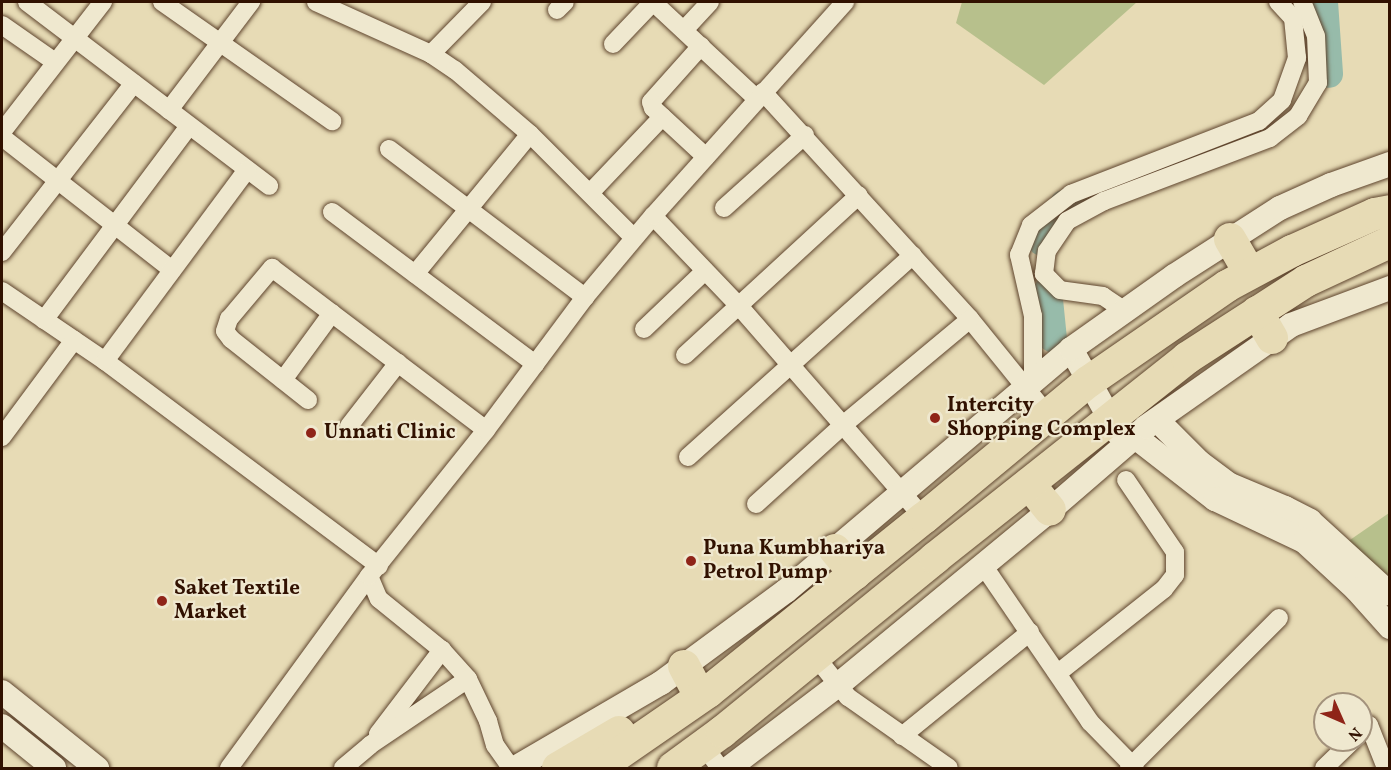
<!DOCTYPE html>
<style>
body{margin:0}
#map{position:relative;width:1391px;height:770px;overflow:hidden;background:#e7dbb5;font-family:Vollkorn,serif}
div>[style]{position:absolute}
.green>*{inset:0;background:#b7c08c}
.river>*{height:28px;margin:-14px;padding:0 14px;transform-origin:14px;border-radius:14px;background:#97bbaa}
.roads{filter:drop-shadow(0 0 2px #5e442d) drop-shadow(0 0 2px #5e442d)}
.street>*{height:18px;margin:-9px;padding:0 9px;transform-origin:9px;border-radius:9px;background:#efe8cf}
.secondary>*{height:24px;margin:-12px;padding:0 12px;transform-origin:12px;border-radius:12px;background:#efe8cf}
.highway>*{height:32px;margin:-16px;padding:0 16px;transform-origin:16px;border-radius:16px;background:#e7dbb5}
.dots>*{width:16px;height:16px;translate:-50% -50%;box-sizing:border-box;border:3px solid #efe8cf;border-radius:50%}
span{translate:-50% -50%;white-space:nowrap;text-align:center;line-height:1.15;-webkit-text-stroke:4.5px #efe8cf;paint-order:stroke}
.poi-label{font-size:21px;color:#311100;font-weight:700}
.left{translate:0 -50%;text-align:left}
.frame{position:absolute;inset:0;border:3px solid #311100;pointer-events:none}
.north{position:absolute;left:1313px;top:692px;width:60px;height:60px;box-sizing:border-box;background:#efe8cf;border:2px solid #a3927c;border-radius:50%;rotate:135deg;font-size:16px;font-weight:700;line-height:24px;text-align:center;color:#311100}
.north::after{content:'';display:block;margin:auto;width:21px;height:27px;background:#8f2418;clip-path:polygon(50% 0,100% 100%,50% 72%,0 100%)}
</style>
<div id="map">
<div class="green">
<div style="clip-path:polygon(962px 2px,1137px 2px,1044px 85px,956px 23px)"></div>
<div style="clip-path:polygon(1389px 513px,1389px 584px,1347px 542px)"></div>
</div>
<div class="river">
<div style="left:1324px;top:2px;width:72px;rotate:86deg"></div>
<div style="left:1042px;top:242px;width:44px;rotate:-59.9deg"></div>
<div style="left:1064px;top:204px;width:96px;rotate:-18.2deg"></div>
<div style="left:1048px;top:290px;width:49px;rotate:84.2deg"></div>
</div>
<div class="roads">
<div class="street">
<div style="left:27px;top:2px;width:304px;rotate:37.2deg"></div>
<div style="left:162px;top:2px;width:208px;rotate:35deg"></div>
<div style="left:316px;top:2px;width:126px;rotate:24.3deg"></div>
<div style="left:431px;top:54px;width:29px;rotate:34deg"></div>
<div style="left:455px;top:70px;width:99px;rotate:40.5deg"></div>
<div style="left:530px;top:134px;width:147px;rotate:45deg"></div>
<div style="left:653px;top:2px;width:142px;rotate:43deg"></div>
<div style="left:557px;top:10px;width:11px;rotate:-45deg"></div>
<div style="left:2px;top:25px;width:65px;rotate:34.9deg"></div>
<div style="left:684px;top:30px;width:38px;rotate:-47deg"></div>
<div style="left:613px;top:44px;width:58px;rotate:-46.4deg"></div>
<div style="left:701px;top:46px;width:75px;rotate:131.8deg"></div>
<div style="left:651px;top:102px;width:6px;rotate:72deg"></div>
<div style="left:653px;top:108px;width:72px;rotate:42.8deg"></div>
<div style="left:431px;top:54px;width:73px;rotate:-45.6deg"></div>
<div style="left:763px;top:92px;width:307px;rotate:47.6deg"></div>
<div style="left:970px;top:319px;width:122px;rotate:51deg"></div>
<div style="left:169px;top:110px;width:136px;rotate:-52.8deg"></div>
<div style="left:2px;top:132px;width:165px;rotate:-52.2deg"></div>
<div style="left:2px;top:137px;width:216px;rotate:38deg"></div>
<div style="left:389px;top:149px;width:246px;rotate:37.1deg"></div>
<div style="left:590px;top:193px;width:105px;rotate:-46.5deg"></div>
<div style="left:724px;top:208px;width:109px;rotate:-42deg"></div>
<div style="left:332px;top:212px;width:254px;rotate:36.8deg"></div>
<div style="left:653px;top:216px;width:124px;rotate:46.3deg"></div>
<div style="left:739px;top:306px;width:281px;rotate:48.9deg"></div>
<div style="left:2px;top:252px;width:214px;rotate:-52deg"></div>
<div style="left:415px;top:274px;width:181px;rotate:-50.6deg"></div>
<div style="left:2px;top:291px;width:125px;rotate:34.2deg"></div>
<div style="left:105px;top:361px;width:342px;rotate:36.8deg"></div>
<div style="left:1125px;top:311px;width:27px;rotate:-146deg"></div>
<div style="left:1103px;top:296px;width:43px;rotate:-172.1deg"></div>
<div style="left:1060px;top:290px;width:23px;rotate:-135deg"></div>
<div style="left:1044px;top:274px;width:23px;rotate:-83deg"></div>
<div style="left:1047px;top:251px;width:36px;rotate:-56deg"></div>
<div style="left:1067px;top:221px;width:42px;rotate:-28.4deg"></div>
<div style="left:1104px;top:201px;width:178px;rotate:-20.8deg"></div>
<div style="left:1270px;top:138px;width:36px;rotate:-38deg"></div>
<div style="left:1298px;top:116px;width:39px;rotate:-59deg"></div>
<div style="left:1318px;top:83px;width:47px;rotate:-92.4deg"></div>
<div style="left:1316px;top:36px;width:37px;rotate:-112deg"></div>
<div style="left:44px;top:320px;width:242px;rotate:-53.2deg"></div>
<div style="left:644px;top:329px;width:84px;rotate:-43.6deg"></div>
<div style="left:685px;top:355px;width:236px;rotate:-42.6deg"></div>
<div style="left:105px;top:361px;width:238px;rotate:-53.4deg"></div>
<div style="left:283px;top:380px;width:83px;rotate:-53.8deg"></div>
<div style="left:1033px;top:380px;width:64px;rotate:-90deg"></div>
<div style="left:1033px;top:316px;width:63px;rotate:-102.9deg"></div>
<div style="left:1019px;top:255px;width:32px;rotate:-68deg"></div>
<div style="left:1031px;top:225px;width:51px;rotate:-37.8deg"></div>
<div style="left:1071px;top:194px;width:202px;rotate:-21.2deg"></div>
<div style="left:1259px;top:121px;width:31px;rotate:-42deg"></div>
<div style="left:1282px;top:100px;width:45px;rotate:-70.3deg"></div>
<div style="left:1297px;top:58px;width:40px;rotate:-95.7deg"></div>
<div style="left:1293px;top:18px;width:22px;rotate:-133deg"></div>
<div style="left:308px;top:400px;width:98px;rotate:-141.6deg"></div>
<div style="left:231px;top:339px;width:10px;rotate:-127deg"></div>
<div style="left:225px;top:331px;width:13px;rotate:-72deg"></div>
<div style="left:229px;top:319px;width:67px;rotate:-49.9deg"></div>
<div style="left:272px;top:268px;width:268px;rotate:37.1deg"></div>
<div style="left:349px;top:426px;width:80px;rotate:-52.1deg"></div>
<div style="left:2px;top:437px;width:121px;rotate:-53.4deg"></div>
<div style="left:688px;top:457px;width:302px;rotate:-41.9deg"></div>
<div style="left:756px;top:504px;width:118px;rotate:-42.2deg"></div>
<div style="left:843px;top:425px;width:165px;rotate:-39.8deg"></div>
<div style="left:983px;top:565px;width:190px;rotate:55.7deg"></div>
<div style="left:1090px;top:722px;width:64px;rotate:45.6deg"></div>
<div style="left:369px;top:576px;width:25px;rotate:67deg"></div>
<div style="left:379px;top:599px;width:81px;rotate:39deg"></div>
<div style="left:442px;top:650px;width:39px;rotate:48deg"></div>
<div style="left:468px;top:679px;width:47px;rotate:64.5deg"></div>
<div style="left:488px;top:721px;width:25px;rotate:74deg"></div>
<div style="left:495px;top:745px;width:28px;rotate:55deg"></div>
<div style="left:815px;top:656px;width:53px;rotate:51.2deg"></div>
<div style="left:848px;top:697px;width:123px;rotate:35.1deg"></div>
<div style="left:1058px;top:673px;width:135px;rotate:-38.4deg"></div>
<div style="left:1164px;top:589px;width:18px;rotate:-52deg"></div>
<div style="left:1175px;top:575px;width:23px;rotate:-90deg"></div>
<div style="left:1175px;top:552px;width:87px;rotate:-124.2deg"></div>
<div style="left:1361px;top:733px;width:11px;rotate:-45deg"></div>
<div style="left:1369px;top:725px;width:46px;rotate:68.4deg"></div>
<div style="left:378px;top:734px;width:106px;rotate:-52.7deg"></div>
<div style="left:902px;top:736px;width:165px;rotate:-39.1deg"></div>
<div style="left:704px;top:746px;width:27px;rotate:54deg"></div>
<div style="left:229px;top:768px;width:238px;rotate:-53.9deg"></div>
<div style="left:369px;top:576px;width:187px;rotate:-51.3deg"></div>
<div style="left:486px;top:430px;width:166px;rotate:-53.3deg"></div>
<div style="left:585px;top:297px;width:106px;rotate:-50deg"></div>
<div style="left:653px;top:216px;width:288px;rotate:-48.1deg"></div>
<div style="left:343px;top:768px;width:35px;rotate:-40deg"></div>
<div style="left:370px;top:745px;width:118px;rotate:-34deg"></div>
<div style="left:1129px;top:768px;width:212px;rotate:-45deg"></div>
<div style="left:1324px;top:768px;width:40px;rotate:-44deg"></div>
</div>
<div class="secondary">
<div style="left:1071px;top:349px;width:96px;rotate:60.8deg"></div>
<div style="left:1157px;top:420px;width:59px;rotate:45deg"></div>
<div style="left:1199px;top:462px;width:36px;rotate:37deg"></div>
<div style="left:1228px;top:484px;width:62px;rotate:22.8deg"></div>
<div style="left:1285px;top:508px;width:28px;rotate:27deg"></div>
<div style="left:1310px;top:521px;width:108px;rotate:42.4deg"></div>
<div style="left:1134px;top:436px;width:103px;rotate:37.9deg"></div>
<div style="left:1215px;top:499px;width:98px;rotate:25.3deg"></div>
<div style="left:1304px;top:541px;width:71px;rotate:42.7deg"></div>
<div style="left:1356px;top:589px;width:51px;rotate:48.2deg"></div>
<div style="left:2px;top:692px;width:122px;rotate:38.7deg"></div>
<div style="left:2px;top:726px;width:67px;rotate:38.9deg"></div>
<div style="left:515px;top:768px;width:169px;rotate:-30.2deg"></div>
<div style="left:661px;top:683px;width:155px;rotate:-36.4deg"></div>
<div style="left:786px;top:591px;width:374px;rotate:-40.3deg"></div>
<div style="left:1071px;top:349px;width:126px;rotate:-35.3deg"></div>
<div style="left:1174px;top:276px;width:126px;rotate:-32.7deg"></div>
<div style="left:1280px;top:208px;width:56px;rotate:-24.3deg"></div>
<div style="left:1331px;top:185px;width:63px;rotate:-19.6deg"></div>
<div style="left:729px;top:768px;width:137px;rotate:-37.3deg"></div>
<div style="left:838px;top:685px;width:266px;rotate:-39.5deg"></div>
<div style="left:1043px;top:516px;width:136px;rotate:-40.8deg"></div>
<div style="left:1146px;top:427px;width:177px;rotate:-35.1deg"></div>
<div style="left:1291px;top:325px;width:106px;rotate:-20.5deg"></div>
</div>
<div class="highway">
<div style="left:1230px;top:239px;width:39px;rotate:60deg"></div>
<div style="left:1257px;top:312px;width:30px;rotate:60deg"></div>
<div style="left:1029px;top:484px;width:33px;rotate:51deg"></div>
<div style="left:835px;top:550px;width:31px;rotate:50deg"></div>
<div style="left:684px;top:666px;width:32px;rotate:62deg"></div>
<div style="left:558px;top:768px;width:71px;rotate:-30.5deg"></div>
<div style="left:598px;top:768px;width:134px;rotate:-34.6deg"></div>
<div style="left:708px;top:692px;width:277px;rotate:-38.9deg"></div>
<div style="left:924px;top:518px;width:213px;rotate:-39.7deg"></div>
<div style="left:1088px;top:382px;width:169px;rotate:-34.6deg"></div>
<div style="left:1227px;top:286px;width:74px;rotate:-28.3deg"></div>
<div style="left:1292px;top:251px;width:91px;rotate:-24deg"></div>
<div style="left:1375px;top:214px;width:15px;rotate:-11deg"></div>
<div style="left:673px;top:768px;width:61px;rotate:-36.3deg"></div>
<div style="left:722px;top:732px;width:275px;rotate:-39.2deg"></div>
<div style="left:935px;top:558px;width:322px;rotate:-38.4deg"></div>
<div style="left:1187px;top:358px;width:142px;rotate:-32.9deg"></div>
<div style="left:1306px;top:281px;width:93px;rotate:-24.9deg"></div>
</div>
</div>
<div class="dots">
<div style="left:935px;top:418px;background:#8f2418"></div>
<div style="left:311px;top:433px;background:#8f2418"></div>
<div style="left:691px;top:561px;background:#8f2418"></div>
<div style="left:162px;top:601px;background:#8f2418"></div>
</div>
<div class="poi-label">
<span class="left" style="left:947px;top:418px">Intercity<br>Shopping Complex</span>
<span class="left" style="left:324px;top:433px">Unnati Clinic</span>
<span class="left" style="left:703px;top:561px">Puna Kumbhariya<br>Petrol Pump</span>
<span class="left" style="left:174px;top:601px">Saket Textile<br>Market</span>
</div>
<div class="frame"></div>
<div class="north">N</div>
</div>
